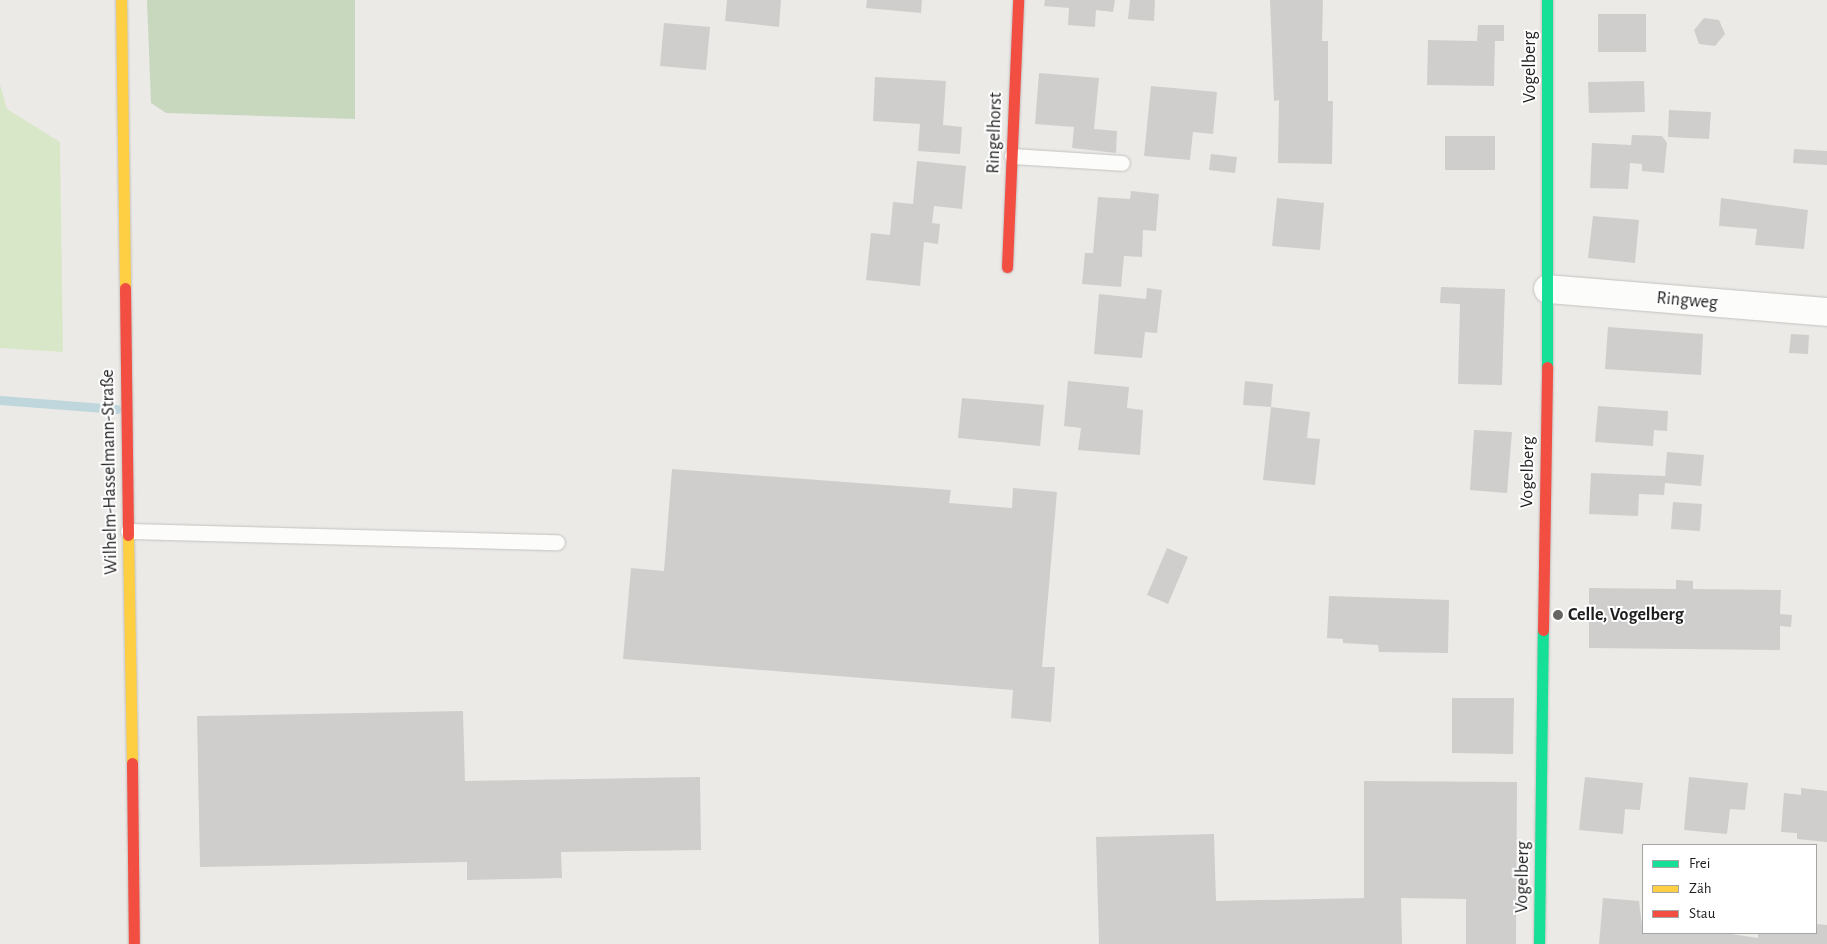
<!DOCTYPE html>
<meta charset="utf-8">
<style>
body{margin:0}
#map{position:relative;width:1827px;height:944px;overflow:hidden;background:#eceae7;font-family:"Alegreya Sans",sans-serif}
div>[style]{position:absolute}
.grass>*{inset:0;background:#d9e7c9}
.forest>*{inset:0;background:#c8d8bf}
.stream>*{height:9px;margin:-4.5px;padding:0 4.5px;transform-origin:4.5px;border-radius:4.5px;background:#bed6dc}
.building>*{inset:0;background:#d0cecc}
.roads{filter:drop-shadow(0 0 1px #c3c2c1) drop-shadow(0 0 1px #c3c2c1)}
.lane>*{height:15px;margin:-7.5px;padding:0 7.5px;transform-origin:7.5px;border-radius:7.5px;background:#fcfcfb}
.street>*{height:28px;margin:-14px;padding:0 14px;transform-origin:14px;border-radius:14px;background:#fcfcfb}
.fast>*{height:11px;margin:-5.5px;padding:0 5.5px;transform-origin:5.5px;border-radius:5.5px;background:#16e098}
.slow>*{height:11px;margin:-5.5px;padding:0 5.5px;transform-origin:5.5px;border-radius:5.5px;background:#ffcf43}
.jam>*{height:11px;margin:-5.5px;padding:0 5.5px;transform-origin:5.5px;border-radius:5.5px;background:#f24e42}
.dots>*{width:14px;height:14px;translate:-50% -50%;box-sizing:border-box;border:2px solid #fff;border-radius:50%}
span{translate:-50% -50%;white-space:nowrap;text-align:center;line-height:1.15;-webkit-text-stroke:4px #fff;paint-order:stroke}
.street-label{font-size:18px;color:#1e1e1e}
.poi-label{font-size:18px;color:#1e1e1e;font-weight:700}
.left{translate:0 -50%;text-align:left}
.legend{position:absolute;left:1642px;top:844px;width:175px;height:90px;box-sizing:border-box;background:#fff;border:1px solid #a5a5a5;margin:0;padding:6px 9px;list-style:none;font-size:15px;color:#1e1e1e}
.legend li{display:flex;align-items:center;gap:10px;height:25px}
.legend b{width:25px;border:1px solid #a5a5a5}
</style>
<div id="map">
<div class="grass">
<div style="clip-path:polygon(0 84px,7px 109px,60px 142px,63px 352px,0 348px)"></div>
</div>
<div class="forest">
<div style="clip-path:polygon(147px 0,355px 0,355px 119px,166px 113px,151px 103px)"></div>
</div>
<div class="stream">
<div style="left:0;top:400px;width:117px;rotate:4.4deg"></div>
</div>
<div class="building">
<div style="clip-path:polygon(727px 0,781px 0,779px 27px,725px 21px)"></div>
<div style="clip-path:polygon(867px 0,922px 0,921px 13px,866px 8px)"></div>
<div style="clip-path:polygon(1045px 0,1115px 0,1113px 12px,1096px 10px,1095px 27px,1068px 25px,1069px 8px,1044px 6px)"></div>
<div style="clip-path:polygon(1130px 0,1155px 0,1154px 21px,1128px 19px)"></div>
<div style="clip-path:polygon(1270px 0,1323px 0,1322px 41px,1328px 41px,1328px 101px,1333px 101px,1332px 164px,1278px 163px,1279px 100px,1274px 101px)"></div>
<div style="clip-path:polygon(1598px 14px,1646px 14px,1646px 52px,1598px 52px)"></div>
<div style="clip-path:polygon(1704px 18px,1719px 20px,1725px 34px,1715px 46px,1699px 44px,1694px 30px)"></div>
<div style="clip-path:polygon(664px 23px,710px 27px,706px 70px,660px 66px)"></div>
<div style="clip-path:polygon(1478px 25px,1504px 25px,1504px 41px,1495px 41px,1494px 86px,1427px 85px,1428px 40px,1477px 41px)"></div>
<div style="clip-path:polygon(1039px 73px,1099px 78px,1094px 129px,1117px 131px,1116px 153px,1072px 148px,1074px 127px,1035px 124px)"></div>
<div style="clip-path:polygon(875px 77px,946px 81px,943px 125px,962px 127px,960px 154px,918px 151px,920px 124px,873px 121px)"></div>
<div style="clip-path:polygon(1644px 81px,1645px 112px,1589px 113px,1588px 82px)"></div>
<div style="clip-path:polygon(1151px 86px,1217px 92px,1213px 134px,1193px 132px,1190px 160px,1144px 156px)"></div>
<div style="clip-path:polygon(1669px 110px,1711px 112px,1709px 139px,1668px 137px)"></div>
<div style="clip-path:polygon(1632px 135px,1662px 136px,1667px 143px,1664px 173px,1642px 171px,1642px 164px,1630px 163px,1628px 189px,1590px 188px,1592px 143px,1631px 145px)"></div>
<div style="clip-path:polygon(1445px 136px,1495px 136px,1495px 170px,1445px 170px)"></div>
<div style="clip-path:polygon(1794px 149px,1827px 151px,1827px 165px,1793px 163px)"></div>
<div style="clip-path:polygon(1211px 154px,1237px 157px,1235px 173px,1209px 170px)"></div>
<div style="clip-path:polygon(917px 161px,966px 166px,962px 209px,934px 206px,932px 223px,940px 224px,938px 244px,924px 242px,920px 286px,866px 280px,871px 233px,890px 235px,893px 202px,913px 204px)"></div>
<div style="clip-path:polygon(1131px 191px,1159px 194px,1156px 231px,1143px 230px,1142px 257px,1124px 256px,1121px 287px,1082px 284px,1085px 253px,1093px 253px,1098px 197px,1130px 199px)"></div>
<div style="clip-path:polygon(1277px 198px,1324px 203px,1320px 250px,1272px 246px)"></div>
<div style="clip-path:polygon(1721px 198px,1808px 210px,1804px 249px,1755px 245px,1757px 229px,1719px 226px)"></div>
<div style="clip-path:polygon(1593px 216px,1639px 220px,1635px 263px,1588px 258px)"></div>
<div style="clip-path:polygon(1441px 287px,1505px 289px,1502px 385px,1458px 384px,1460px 304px,1440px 303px)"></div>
<div style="clip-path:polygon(1147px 288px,1162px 290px,1157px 333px,1145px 332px,1142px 358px,1094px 354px,1099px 294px,1146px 299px)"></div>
<div style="clip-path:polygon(1608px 327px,1703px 334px,1701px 375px,1605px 369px)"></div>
<div style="clip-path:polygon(1791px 334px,1809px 335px,1808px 354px,1789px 353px)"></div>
<div style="clip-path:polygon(1068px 381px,1129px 387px,1127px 408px,1143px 410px,1140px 455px,1078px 450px,1081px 428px,1064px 426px)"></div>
<div style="clip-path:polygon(1245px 381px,1273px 384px,1271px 407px,1243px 405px)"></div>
<div style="clip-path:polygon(962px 398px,1044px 405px,1040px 446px,958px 438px)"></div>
<div style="clip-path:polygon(1598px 406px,1668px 411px,1667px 431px,1654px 430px,1653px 446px,1595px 442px)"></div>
<div style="clip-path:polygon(1271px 407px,1310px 412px,1307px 438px,1320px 439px,1315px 485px,1263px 480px)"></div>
<div style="clip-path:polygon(1474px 430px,1512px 432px,1507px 493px,1470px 490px)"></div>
<div style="clip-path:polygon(1667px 452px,1704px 455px,1701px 486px,1665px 483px,1664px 495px,1639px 494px,1638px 516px,1589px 514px,1591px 473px,1665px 476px)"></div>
<div style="clip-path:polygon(672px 469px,951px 490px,949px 503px,1012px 508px,1013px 488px,1057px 492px,1042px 667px,1055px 667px,1051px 722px,1011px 718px,1013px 690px,623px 659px,631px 568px,664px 571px)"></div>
<div style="clip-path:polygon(1673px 502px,1702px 504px,1700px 531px,1671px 529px)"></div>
<div style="clip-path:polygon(1167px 548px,1188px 557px,1168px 604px,1147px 595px)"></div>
<div style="clip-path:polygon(1676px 580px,1693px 581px,1693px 589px,1781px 590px,1780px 614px,1792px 615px,1791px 627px,1780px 626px,1780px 650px,1589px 648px,1589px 588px,1676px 589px)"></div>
<div style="clip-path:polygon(1329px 596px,1449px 600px,1448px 653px,1379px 652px,1378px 645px,1343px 643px,1343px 639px,1327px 638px)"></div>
<div style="clip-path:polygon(1452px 698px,1514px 698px,1513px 754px,1452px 753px)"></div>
<div style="clip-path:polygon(463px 711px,465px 781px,700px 777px,701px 850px,561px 852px,562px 878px,467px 880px,467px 862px,200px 867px,197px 716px)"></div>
<div style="clip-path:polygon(1585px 777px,1643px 783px,1640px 810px,1625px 809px,1623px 834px,1579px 830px)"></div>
<div style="clip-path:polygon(1689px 777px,1748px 783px,1745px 810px,1730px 809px,1727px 834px,1684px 830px)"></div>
<div style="clip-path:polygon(1364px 781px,1517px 782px,1516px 944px,1466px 944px,1466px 899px,1401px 898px,1402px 944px,1099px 944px,1096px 837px,1214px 834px,1216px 901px,1364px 898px)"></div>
<div style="clip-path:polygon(1801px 788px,1827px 791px,1827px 842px,1797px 839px,1797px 833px,1781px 832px,1784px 793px,1801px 795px)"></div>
<div style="clip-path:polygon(1603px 898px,1639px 901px,1643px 933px,1725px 933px,1758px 938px,1758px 933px,1816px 933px,1816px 924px,1827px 925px,1827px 944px,1599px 944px)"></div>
</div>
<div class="roads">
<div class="lane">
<div style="left:1012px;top:156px;width:110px;rotate:3.6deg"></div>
<div style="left:128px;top:531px;width:429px;rotate:1.5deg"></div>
</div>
<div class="street">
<div style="left:1548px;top:289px;width:280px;rotate:4.7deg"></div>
</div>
<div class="fast">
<div style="left:1547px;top:367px;width:367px;rotate:-90deg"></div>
<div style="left:1539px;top:944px;width:314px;rotate:-89.3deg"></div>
</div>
<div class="slow">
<div style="left:121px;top:0;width:288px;rotate:89.2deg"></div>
<div style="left:128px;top:535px;width:228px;rotate:89deg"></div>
</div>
<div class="jam">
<div style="left:1007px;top:267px;width:267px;rotate:-87.6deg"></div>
<div style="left:125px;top:288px;width:247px;rotate:89.3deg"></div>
<div style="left:1543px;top:630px;width:263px;rotate:-89.1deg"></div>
<div style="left:132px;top:763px;width:181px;rotate:89.4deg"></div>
</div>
</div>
<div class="dots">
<div style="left:1558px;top:615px;background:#666564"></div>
</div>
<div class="street-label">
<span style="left:1530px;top:67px;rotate:-90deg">Vogelberg</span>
<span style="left:995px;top:133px;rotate:-88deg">Ringelhorst</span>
<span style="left:1687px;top:301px;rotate:5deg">Ringweg</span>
<span style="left:110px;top:472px;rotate:-91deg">Wilhelm-Hasselmann-Straße</span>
<span style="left:1528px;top:472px;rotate:-89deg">Vogelberg</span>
<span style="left:1523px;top:877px;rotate:-89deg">Vogelberg</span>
</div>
<div class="poi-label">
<span class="left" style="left:1568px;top:615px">Celle, Vogelberg</span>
</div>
<ul class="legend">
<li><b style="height:6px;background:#16e098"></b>Frei</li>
<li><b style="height:6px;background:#ffcf43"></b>Zäh</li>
<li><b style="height:6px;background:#f24e42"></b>Stau</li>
</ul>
</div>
